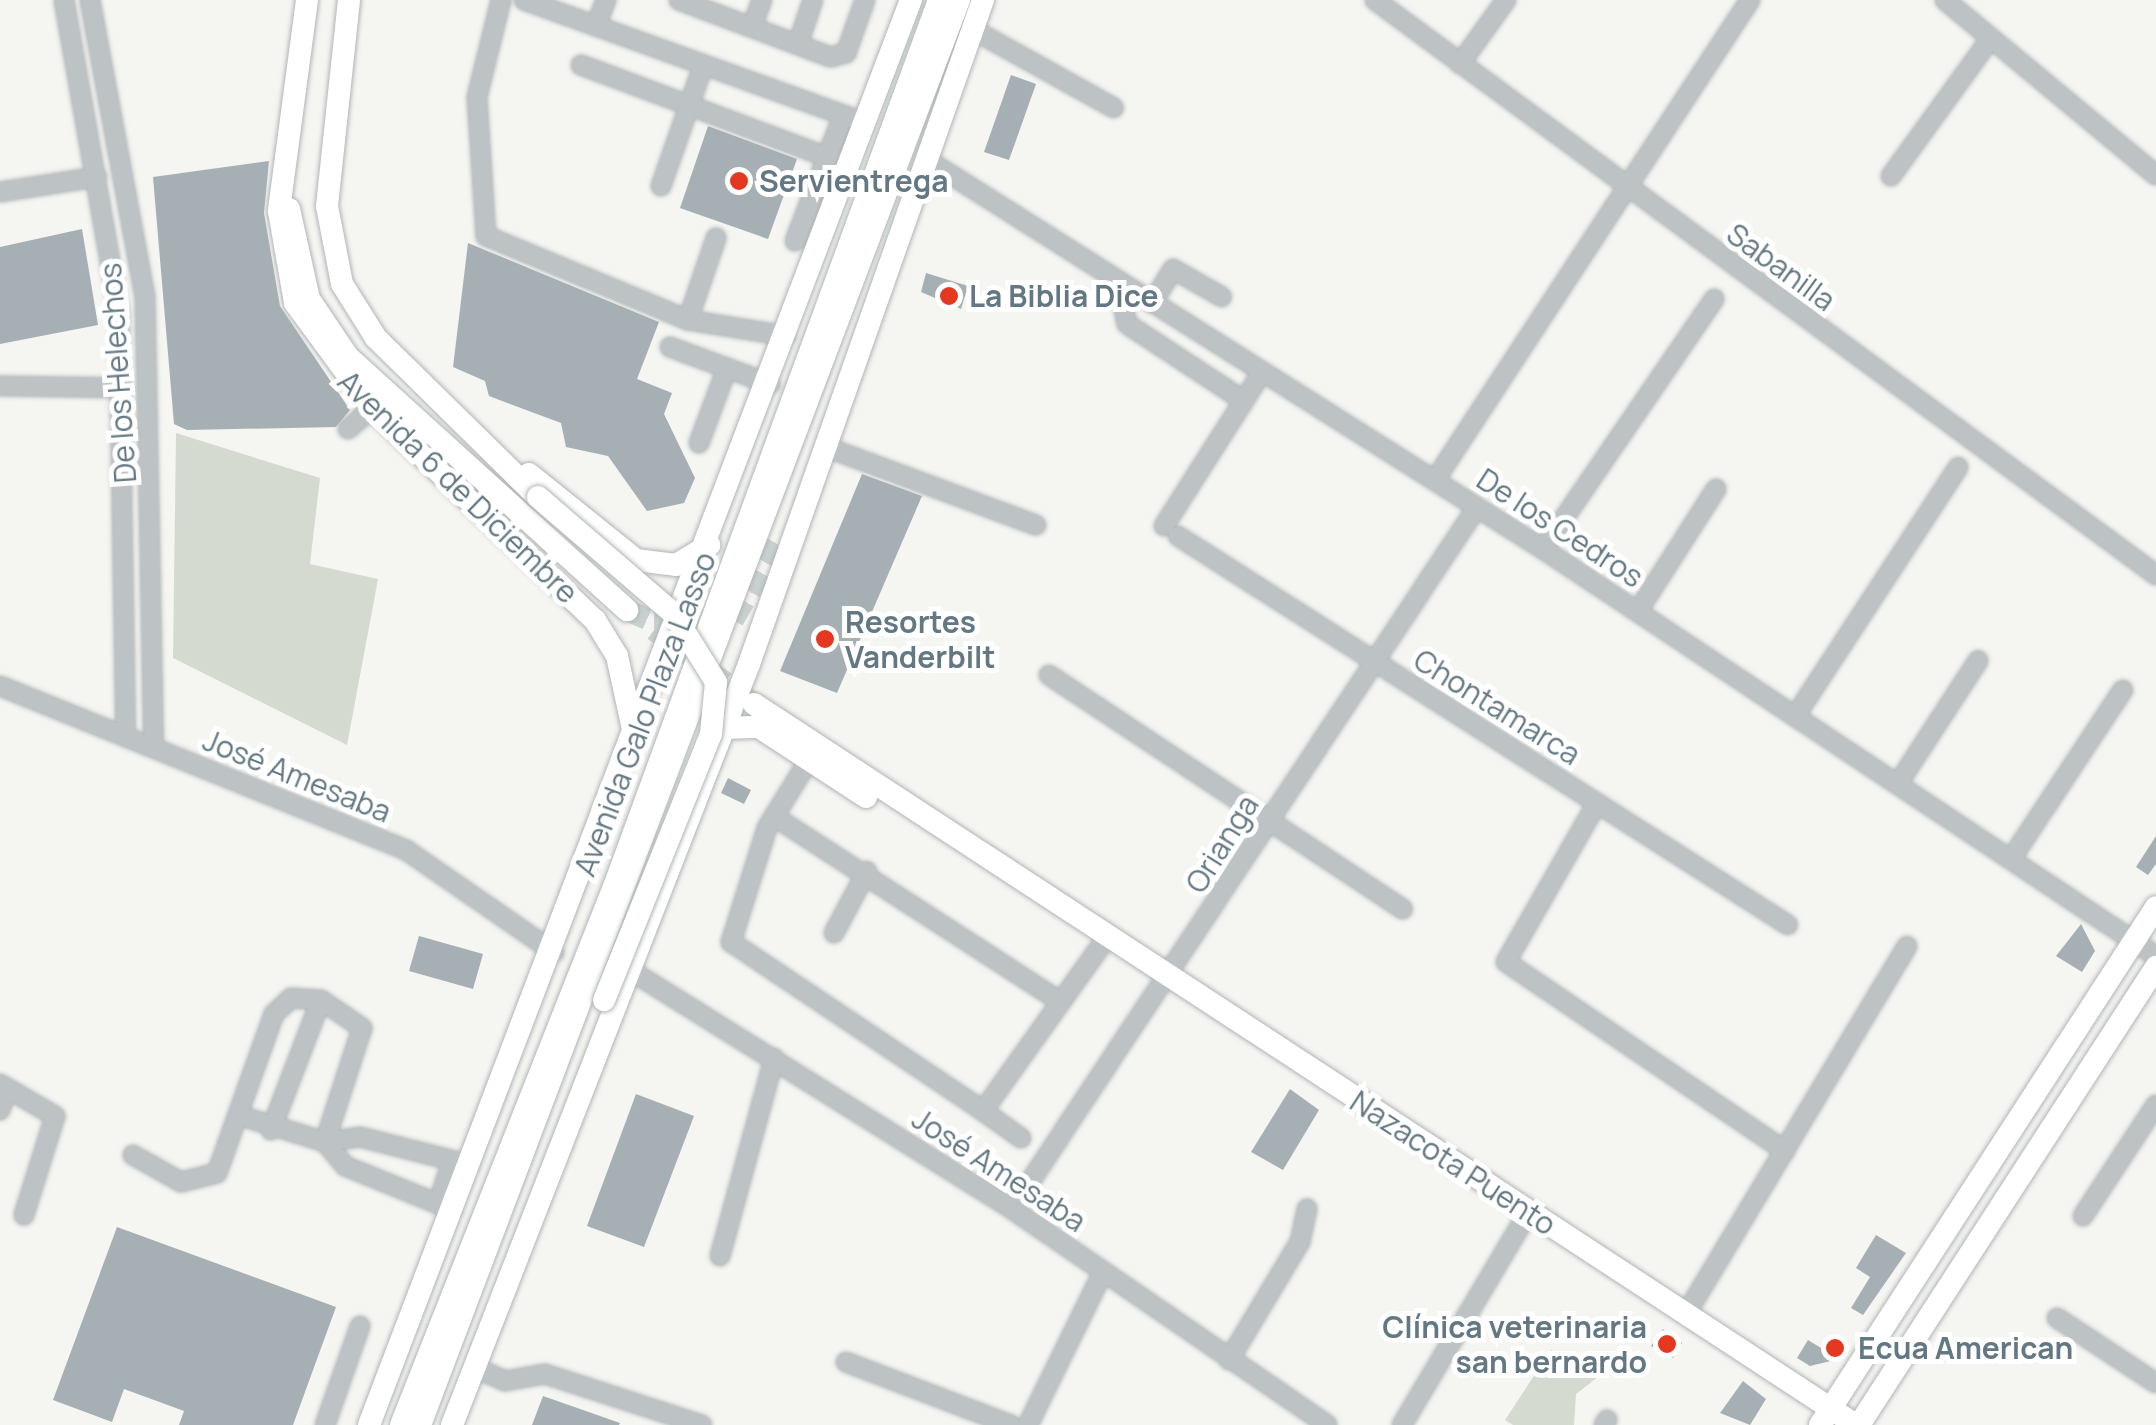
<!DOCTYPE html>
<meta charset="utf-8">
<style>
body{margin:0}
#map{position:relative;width:2156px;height:1425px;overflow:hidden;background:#f5f5f1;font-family:Manrope,sans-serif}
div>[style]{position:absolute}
.green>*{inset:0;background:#d5dad0}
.building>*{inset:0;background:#a6b0b4}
.major-tunnel>*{height:22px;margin-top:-11px;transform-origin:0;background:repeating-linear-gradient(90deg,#c9d0d0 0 22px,transparent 0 33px)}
.roads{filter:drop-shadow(0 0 2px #afb5b8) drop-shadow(0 0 2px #afb5b8)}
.minor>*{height:18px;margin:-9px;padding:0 9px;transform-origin:9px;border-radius:9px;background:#bdc3c5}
.major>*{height:22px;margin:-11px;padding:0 11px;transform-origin:11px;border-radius:11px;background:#fff}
.bridges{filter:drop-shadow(0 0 2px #afb5b8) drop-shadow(0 0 2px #afb5b8)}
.major-bridge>*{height:22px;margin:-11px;padding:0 11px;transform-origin:11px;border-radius:11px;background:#fff}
.dots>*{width:28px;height:28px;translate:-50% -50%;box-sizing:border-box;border:5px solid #fff;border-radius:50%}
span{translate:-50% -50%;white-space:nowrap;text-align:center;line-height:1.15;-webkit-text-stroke:10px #fff;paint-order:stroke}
.poi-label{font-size:30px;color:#637882;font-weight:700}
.left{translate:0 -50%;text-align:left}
.right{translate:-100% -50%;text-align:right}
.street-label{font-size:30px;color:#637882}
</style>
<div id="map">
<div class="green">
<div style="clip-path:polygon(176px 433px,320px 478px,310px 564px,378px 579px,347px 745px,173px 658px)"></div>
<div style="clip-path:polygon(1551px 1350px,1598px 1377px,1576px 1394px,1574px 1425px,1513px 1425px,1505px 1420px)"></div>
</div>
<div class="building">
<div style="clip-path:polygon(1011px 75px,1036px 84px,1009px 160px,984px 152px)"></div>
<div style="clip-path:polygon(708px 126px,797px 159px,768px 239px,680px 208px)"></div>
<div style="clip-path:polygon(269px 161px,264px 213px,280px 306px,350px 410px,336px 427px,187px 430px,174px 424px,153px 177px)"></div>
<div style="clip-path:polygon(82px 229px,98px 325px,0 344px,0 247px)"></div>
<div style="clip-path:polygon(468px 243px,659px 322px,637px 379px,672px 393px,664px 414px,695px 478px,684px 503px,647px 511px,608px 456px,566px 447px,561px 423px,489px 396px,485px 381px,453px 367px)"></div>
<div style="clip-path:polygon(926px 273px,968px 286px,961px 309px,921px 292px)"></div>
<div style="clip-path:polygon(862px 474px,922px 496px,837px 693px,780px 671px)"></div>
<div style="clip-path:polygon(728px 778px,751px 790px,744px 804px,721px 793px)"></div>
<div style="clip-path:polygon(2156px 836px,2156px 864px,2148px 875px,2136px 867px)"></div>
<div style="clip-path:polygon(2081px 924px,2095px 951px,2082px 972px,2056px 956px)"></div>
<div style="clip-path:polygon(419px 936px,483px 954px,473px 989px,409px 971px)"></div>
<div style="clip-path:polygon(1290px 1089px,1319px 1110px,1283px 1170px,1251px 1152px)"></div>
<div style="clip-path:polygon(636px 1094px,694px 1116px,644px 1247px,587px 1226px)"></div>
<div style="clip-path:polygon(117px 1227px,336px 1307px,293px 1425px,179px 1425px,184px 1411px,124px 1389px,112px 1422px,53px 1400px)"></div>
<div style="clip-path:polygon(1876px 1235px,1906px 1253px,1863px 1315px,1851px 1308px,1870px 1277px,1856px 1268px)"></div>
<div style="clip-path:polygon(1663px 1329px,1682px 1343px,1673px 1358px,1651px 1346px)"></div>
<div style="clip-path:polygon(1808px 1340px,1839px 1359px,1810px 1366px,1797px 1358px)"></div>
<div style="clip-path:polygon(1743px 1381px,1766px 1399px,1750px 1425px,1720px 1413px)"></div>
<div style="clip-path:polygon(543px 1396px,620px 1423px,619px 1425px,532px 1425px)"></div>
</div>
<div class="major-tunnel">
<div style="left:627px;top:610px;width:30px;rotate:24deg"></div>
<div style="left:654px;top:622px;width:79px;rotate:-1.5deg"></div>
<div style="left:733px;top:620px;width:96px;rotate:-60deg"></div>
<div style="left:654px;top:630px;width:123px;rotate:36.4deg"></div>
</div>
<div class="roads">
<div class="minor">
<div style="left:64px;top:0;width:318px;rotate:80deg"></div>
<div style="left:119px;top:313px;width:423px;rotate:89.1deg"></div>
<div style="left:90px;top:0;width:302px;rotate:79.5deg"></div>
<div style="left:145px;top:297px;width:450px;rotate:88.9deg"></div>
<div style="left:501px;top:0;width:100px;rotate:103.9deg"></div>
<div style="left:477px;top:97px;width:139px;rotate:86.3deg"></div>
<div style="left:486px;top:236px;width:219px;rotate:22.6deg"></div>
<div style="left:688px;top:320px;width:100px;rotate:9.2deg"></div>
<div style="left:524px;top:0;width:363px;rotate:19.8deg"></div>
<div style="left:679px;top:0;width:162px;rotate:20.6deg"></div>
<div style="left:831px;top:57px;width:16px;rotate:-15deg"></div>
<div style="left:846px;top:53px;width:56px;rotate:-70.3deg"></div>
<div style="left:1375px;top:0;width:970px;rotate:36.36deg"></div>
<div style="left:1945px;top:0;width:274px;rotate:39.7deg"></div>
<div style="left:596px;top:26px;width:28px;rotate:-69deg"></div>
<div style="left:752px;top:27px;width:29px;rotate:-70deg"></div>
<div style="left:972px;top:29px;width:162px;rotate:29.1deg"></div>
<div style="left:798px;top:44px;width:46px;rotate:-71.2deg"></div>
<div style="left:1460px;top:64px;width:79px;rotate:-54.3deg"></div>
<div style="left:581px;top:65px;width:263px;rotate:20.5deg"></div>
<div style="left:926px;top:159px;width:730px;rotate:32.3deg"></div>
<div style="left:1543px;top:549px;width:736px;rotate:33.58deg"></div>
<div style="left:1891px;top:176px;width:170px;rotate:-54.1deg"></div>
<div style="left:661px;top:186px;width:127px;rotate:-70.7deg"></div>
<div style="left:0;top:192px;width:98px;rotate:-8.8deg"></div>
<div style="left:795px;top:241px;width:135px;rotate:-69.1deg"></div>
<div style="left:1118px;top:281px;width:44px;rotate:78.2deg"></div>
<div style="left:1127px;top:324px;width:140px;rotate:33.3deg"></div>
<div style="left:1152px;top:303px;width:40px;rotate:-58deg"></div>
<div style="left:1173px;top:269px;width:56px;rotate:29.7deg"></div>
<div style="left:688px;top:320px;width:87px;rotate:-71.1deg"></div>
<div style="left:670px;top:347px;width:107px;rotate:20.3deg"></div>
<div style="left:0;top:386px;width:123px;rotate:0.9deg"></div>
<div style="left:348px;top:429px;width:32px;rotate:-41deg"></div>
<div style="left:699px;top:443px;width:80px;rotate:-69.5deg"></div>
<div style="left:826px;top:447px;width:224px;rotate:20.4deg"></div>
<div style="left:1435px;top:480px;width:574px;rotate:-56.73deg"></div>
<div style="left:1164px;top:526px;width:183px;rotate:-57.5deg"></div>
<div style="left:1178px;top:536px;width:723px;rotate:32.53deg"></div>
<div style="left:1543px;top:549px;width:303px;rotate:-55.6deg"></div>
<div style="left:1638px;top:611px;width:145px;rotate:-57.4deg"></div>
<div style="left:1049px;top:675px;width:424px;rotate:33.5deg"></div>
<div style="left:0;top:686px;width:438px;rotate:22deg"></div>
<div style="left:406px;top:850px;width:180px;rotate:34.6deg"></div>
<div style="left:1796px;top:715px;width:296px;rotate:-56.8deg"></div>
<div style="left:809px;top:760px;width:80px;rotate:121.7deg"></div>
<div style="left:767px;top:828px;width:120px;rotate:107.5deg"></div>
<div style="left:731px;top:942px;width:303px;rotate:33.8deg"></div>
<div style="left:1899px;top:782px;width:145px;rotate:-56.9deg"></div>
<div style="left:1597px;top:803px;width:183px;rotate:119.8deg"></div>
<div style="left:1506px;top:962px;width:337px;rotate:34.1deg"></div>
<div style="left:778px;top:819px;width:337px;rotate:32.9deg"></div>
<div style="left:2013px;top:856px;width:199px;rotate:-56.5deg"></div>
<div style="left:834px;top:933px;width:70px;rotate:-62deg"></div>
<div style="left:633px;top:972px;width:447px;rotate:32deg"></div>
<div style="left:1012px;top:1209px;width:382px;rotate:34.4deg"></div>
<div style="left:0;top:1084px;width:64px;rotate:30.2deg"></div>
<div style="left:55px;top:1116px;width:104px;rotate:107.4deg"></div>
<div style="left:0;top:1110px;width:23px;rotate:-70deg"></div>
<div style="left:238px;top:1115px;width:91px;rotate:17.2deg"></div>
<div style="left:325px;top:1142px;width:35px;rotate:-8deg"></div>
<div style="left:360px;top:1137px;width:114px;rotate:14.2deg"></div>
<div style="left:271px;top:1130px;width:139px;rotate:-69deg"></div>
<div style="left:1021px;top:1138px;width:47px;rotate:-144.6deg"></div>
<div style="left:983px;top:1111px;width:214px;rotate:-54.5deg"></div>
<div style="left:325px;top:1142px;width:31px;rotate:50deg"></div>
<div style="left:345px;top:1166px;width:117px;rotate:22.2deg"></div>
<div style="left:133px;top:1155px;width:55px;rotate:29.4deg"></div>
<div style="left:181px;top:1182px;width:37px;rotate:-14deg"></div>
<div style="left:217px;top:1173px;width:169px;rotate:-70.3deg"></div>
<div style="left:274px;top:1014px;width:23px;rotate:-43deg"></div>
<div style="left:291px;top:998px;width:30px;rotate:4deg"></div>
<div style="left:321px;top:1000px;width:50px;rotate:34.3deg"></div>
<div style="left:362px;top:1028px;width:120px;rotate:108deg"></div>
<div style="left:438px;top:1204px;width:42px;rotate:-72deg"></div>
<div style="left:1012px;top:1209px;width:842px;rotate:-56.48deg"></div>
<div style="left:2083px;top:1216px;width:133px;rotate:-56.7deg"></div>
<div style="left:720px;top:1256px;width:205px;rotate:-74.7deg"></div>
<div style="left:1686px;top:1314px;width:429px;rotate:-59deg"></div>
<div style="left:2057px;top:1318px;width:118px;rotate:33.3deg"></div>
<div style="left:1229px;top:1360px;width:138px;rotate:-59deg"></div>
<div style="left:1300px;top:1242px;width:34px;rotate:-78deg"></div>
<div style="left:846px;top:1362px;width:177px;rotate:20.9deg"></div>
<div style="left:475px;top:1368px;width:33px;rotate:23deg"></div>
<div style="left:505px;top:1381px;width:41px;rotate:-9.9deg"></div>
<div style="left:545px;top:1374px;width:165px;rotate:18deg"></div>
<div style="left:325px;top:1425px;width:105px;rotate:-70.5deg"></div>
<div style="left:1028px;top:1425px;width:170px;rotate:-63.9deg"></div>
<div style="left:1402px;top:1425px;width:247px;rotate:-59.3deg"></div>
<div style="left:1604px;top:1425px;width:6px;rotate:-59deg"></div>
</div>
<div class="major">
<div style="left:307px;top:0;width:213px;rotate:97.6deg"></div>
<div style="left:279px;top:211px;width:93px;rotate:80.1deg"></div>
<div style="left:295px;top:303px;width:130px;rotate:53.7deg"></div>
<div style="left:372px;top:408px;width:308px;rotate:43.6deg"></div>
<div style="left:595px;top:620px;width:42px;rotate:58.6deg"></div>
<div style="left:617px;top:656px;width:80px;rotate:77.7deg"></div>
<div style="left:349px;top:0;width:207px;rotate:96.1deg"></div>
<div style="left:327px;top:206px;width:79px;rotate:79.1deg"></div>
<div style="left:342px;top:284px;width:64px;rotate:57.8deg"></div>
<div style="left:376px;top:338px;width:227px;rotate:44.5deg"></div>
<div style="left:289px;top:209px;width:92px;rotate:77.5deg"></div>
<div style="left:309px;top:299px;width:70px;rotate:56.1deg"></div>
<div style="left:348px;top:357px;width:377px;rotate:42.2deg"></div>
<div style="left:529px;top:474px;width:137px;rotate:38.8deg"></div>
<div style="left:636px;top:560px;width:40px;rotate:7.1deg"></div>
<div style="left:676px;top:565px;width:39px;rotate:-31deg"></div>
<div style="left:754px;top:704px;width:1317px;rotate:33.2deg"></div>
<div style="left:725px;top:728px;width:34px;rotate:-2deg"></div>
<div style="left:759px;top:727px;width:128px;rotate:33.2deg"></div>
<div style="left:369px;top:1425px;width:1525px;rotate:-69.18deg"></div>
<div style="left:401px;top:1425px;width:582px;rotate:-68.42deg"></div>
<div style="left:615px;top:884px;width:942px;rotate:-69.87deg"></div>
<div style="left:420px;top:1425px;width:1524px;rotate:-69.28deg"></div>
<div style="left:452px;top:1425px;width:817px;rotate:-68.68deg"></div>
<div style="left:749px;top:664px;width:704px;rotate:-70.59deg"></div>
<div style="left:1820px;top:1425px;width:617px;rotate:-57.03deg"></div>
<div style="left:1859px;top:1425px;width:546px;rotate:-57.04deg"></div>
</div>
</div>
<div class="bridges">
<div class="major-bridge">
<div style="left:538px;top:497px;width:178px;rotate:40.7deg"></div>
<div style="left:673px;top:613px;width:81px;rotate:58.1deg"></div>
<div style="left:716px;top:682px;width:52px;rotate:95.5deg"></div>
<div style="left:711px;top:734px;width:287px;rotate:111.9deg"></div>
</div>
</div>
<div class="dots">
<div style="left:739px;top:181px;background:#e53821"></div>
<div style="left:949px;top:296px;background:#e53821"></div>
<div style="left:825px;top:639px;background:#e53821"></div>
<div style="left:1667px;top:1344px;background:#e53821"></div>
<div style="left:1835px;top:1348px;background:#e53821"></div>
</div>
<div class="poi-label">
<span class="left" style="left:759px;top:181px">Servientrega</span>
<span class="left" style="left:969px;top:296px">La Biblia Dice</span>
<span class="left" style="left:845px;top:639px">Resortes<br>Vanderbilt</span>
<span class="right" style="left:1647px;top:1344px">Clínica veterinaria<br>san bernardo</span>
<span class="left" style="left:1858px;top:1348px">Ecua American</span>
</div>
<div class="street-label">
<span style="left:1781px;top:267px;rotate:36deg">Sabanilla</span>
<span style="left:118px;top:373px;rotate:-94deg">De los Helechos</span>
<span style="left:458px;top:487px;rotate:44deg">Avenida 6 de Diciembre</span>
<span style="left:1560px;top:528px;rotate:33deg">De los Cedros</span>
<span style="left:1497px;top:707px;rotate:32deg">Chontamarca</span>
<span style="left:645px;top:714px;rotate:-69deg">Avenida Galo Plaza Lasso</span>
<span style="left:297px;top:776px;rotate:22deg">José Amesaba</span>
<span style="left:1222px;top:844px;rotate:-58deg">Orianga</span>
<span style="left:1453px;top:1163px;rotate:33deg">Nazacota Puento</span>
<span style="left:999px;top:1170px;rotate:33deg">José Amesaba</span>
</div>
</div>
